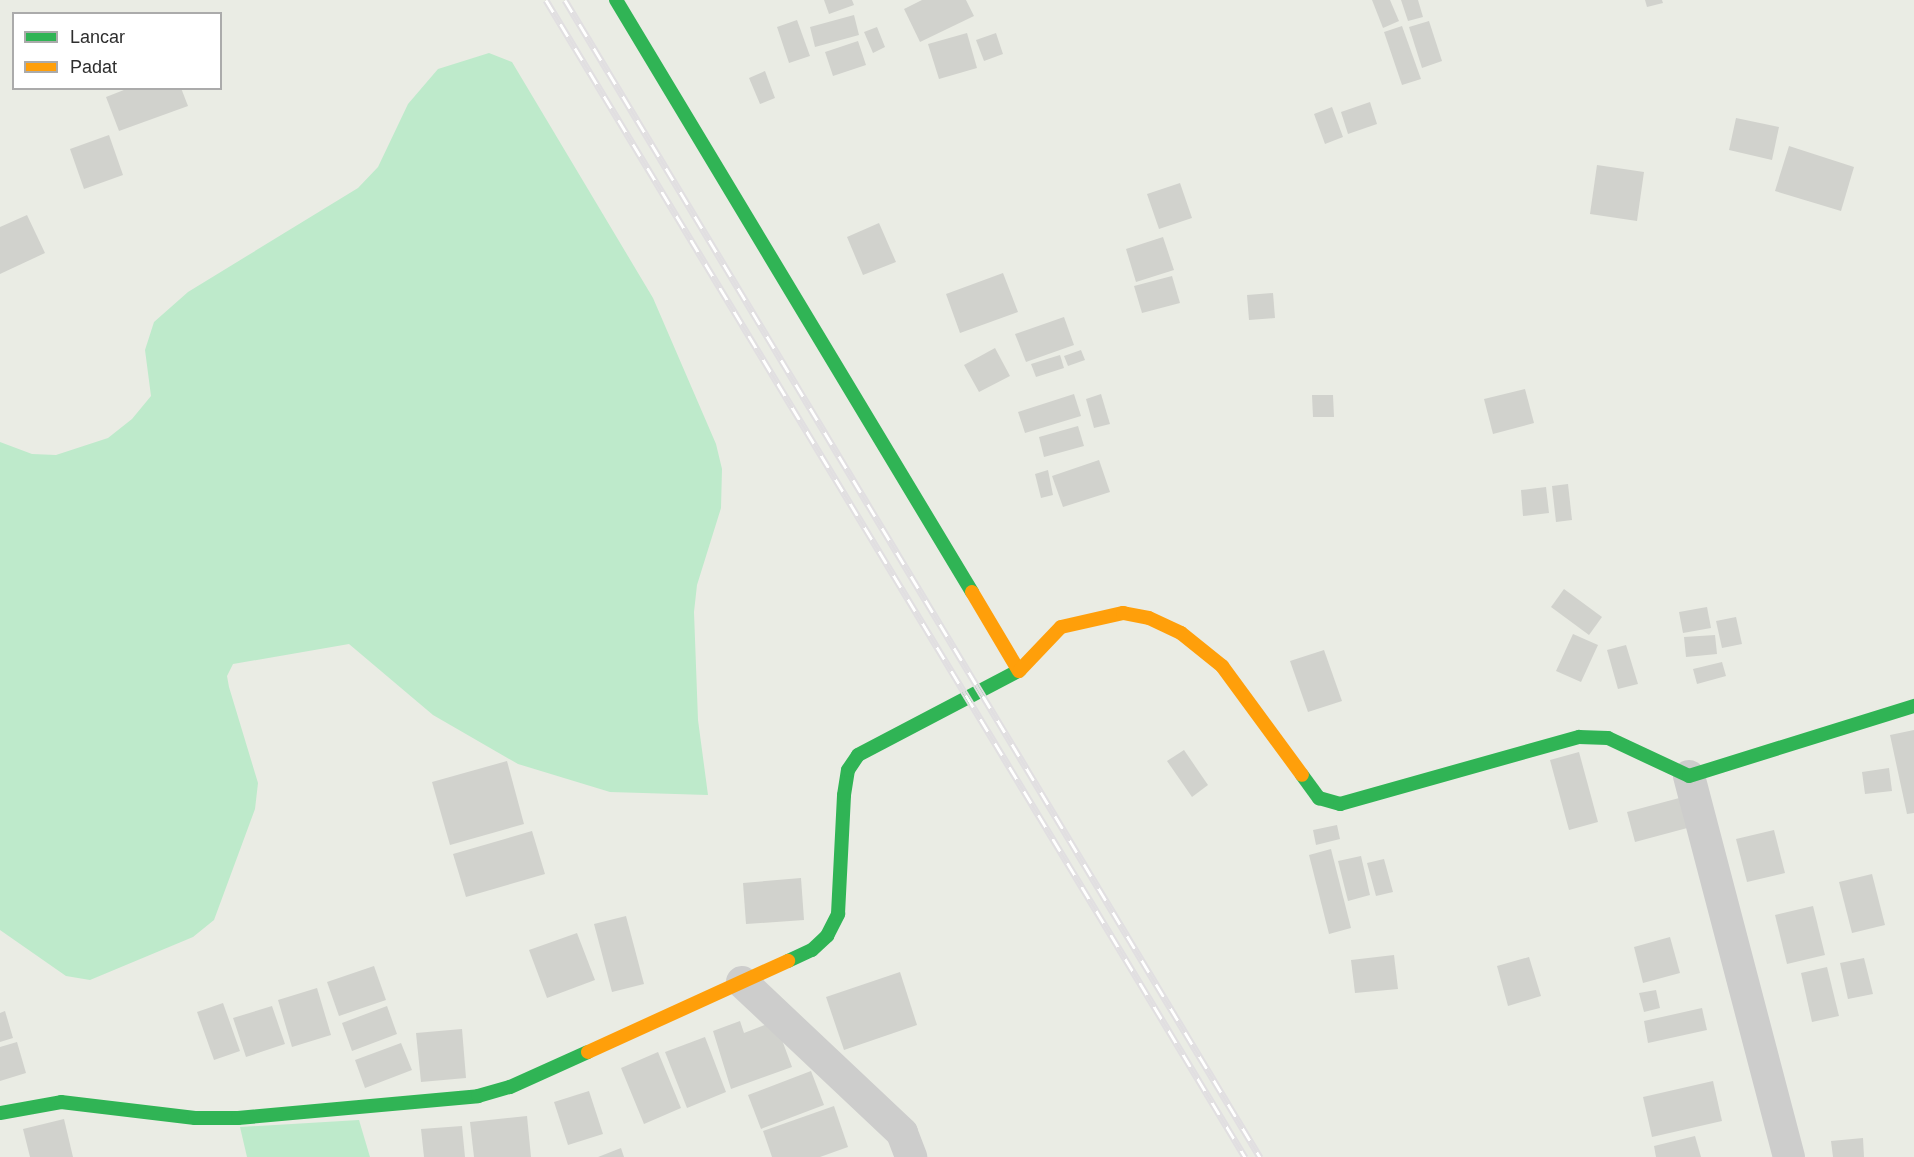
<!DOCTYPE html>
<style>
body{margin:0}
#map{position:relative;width:1914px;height:1157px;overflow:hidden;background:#eaece4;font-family:Helvetica,sans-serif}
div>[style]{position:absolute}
.green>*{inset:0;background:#beeacb}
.building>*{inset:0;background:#d1d2cd}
.street>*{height:32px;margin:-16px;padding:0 16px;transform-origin:16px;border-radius:16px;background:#cdcdcc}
.fast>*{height:14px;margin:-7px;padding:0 7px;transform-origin:7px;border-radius:7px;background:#30b455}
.slow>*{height:14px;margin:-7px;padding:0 7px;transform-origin:7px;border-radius:7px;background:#ff9f0a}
.rail>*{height:7px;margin-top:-3.5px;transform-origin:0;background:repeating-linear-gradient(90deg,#fff 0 14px,#e1dfe1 0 28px);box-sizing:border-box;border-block:2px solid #e1dfe1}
span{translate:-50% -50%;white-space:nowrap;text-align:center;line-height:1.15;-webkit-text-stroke:4.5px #fff;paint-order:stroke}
.legend{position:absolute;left:12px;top:12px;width:210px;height:78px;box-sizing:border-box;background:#fff;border:2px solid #ababab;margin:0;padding:8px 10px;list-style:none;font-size:18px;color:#2e2e2e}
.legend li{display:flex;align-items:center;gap:12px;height:30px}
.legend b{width:30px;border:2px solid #ababab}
</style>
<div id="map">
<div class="green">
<div style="clip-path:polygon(489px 53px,512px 62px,653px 298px,716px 444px,722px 469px,721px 508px,697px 585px,694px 612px,698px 720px,708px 795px,610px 792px,518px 764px,433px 715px,349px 644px,233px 664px,227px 676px,229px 687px,258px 783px,255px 809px,214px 920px,193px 937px,90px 980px,66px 976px,0 930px,0 442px,32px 454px,56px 455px,108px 438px,132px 419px,151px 396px,145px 350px,154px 322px,188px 292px,358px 188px,378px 167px,408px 104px,438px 69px)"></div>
<div style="clip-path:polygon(359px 1120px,370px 1157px,247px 1157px,240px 1127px)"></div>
</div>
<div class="building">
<div style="clip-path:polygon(824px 0,852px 0,854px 5px,829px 14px)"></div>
<div style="clip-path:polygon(922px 0,966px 0,974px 16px,920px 42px,904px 9px)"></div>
<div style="clip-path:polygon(1372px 0,1390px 0,1399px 21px,1383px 28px)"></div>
<div style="clip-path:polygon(1401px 0,1418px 0,1423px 17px,1408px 21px)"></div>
<div style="clip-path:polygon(1645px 0,1662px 0,1663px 3px,1647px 7px)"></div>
<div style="clip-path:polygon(854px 15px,859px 35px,815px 47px,810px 27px)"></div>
<div style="clip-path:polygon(797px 20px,810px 56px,789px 63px,777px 27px)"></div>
<div style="clip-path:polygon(1429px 21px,1442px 61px,1422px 68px,1409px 27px)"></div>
<div style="clip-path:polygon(1402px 26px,1421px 79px,1402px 85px,1384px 32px)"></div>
<div style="clip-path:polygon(877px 27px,885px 47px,873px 53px,864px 32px)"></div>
<div style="clip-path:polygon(967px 33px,977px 68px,939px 79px,928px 44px)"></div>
<div style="clip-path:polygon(996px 33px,1003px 54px,984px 61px,976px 40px)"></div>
<div style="clip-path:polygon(858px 41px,866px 65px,833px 76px,825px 52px)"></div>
<div style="clip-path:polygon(765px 71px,775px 98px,760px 104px,749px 78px)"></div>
<div style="clip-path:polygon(129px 88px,181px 88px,188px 106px,119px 131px,106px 97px)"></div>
<div style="clip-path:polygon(1370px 102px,1377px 124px,1348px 134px,1341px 112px)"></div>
<div style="clip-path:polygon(1332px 107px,1343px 137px,1325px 144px,1314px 114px)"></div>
<div style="clip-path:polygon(1736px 118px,1779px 127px,1772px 160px,1729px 150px)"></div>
<div style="clip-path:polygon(109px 135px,123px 175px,84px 189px,70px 149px)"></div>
<div style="clip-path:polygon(1789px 146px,1854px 167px,1841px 211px,1775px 191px)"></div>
<div style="clip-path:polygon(1597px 165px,1644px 172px,1637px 221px,1590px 214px)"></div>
<div style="clip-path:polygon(1180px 183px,1192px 218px,1159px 229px,1147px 194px)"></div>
<div style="clip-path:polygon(27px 215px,45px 253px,0 274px,0 227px)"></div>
<div style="clip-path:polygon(879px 223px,896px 262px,863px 275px,847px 237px)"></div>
<div style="clip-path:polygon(1163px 237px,1174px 270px,1136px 282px,1126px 249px)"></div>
<div style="clip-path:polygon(1003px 273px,1018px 312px,960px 333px,946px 294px)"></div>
<div style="clip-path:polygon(1172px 276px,1180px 303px,1142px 313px,1134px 286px)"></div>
<div style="clip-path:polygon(1273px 293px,1275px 318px,1249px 320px,1247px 295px)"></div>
<div style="clip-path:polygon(1064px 317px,1074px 345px,1026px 362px,1015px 334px)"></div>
<div style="clip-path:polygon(995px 348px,1010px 376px,979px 392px,964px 365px)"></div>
<div style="clip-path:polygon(1081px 350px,1085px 360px,1068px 366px,1064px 356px)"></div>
<div style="clip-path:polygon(1060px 355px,1064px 368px,1036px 377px,1031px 364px)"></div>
<div style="clip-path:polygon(1525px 389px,1534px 423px,1493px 434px,1484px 399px)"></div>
<div style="clip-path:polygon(1074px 394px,1081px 416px,1025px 433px,1018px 412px)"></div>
<div style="clip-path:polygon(1101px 394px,1110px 424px,1094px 428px,1086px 399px)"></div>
<div style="clip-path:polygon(1312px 395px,1333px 395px,1334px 417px,1313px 417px)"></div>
<div style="clip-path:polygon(1078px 426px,1084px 446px,1044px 457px,1039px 437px)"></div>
<div style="clip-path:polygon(1099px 460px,1110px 492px,1063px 507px,1052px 476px)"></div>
<div style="clip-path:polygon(1048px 470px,1053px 495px,1041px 498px,1035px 474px)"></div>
<div style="clip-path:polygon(1568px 484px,1572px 520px,1556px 522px,1552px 486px)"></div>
<div style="clip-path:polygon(1546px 487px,1549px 513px,1523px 516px,1521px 490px)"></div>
<div style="clip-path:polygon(1564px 589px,1602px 617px,1589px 635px,1551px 607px)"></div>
<div style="clip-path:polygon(1707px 607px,1711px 628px,1683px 633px,1679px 612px)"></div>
<div style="clip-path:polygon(1736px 617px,1742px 644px,1722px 648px,1716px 621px)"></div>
<div style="clip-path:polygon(1573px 634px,1598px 645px,1581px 682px,1556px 671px)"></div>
<div style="clip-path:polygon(1715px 635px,1717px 654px,1686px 657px,1684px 637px)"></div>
<div style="clip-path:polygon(1626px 645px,1638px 684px,1618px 689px,1607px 650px)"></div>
<div style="clip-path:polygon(1324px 650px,1342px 701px,1308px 712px,1290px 661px)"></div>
<div style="clip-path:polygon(1722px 662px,1726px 676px,1697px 684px,1693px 669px)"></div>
<div style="clip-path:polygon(1914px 730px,1914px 813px,1907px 814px,1890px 735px)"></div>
<div style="clip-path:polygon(1184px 750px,1208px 785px,1192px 797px,1167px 761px)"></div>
<div style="clip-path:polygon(1579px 752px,1598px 822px,1569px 830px,1550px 760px)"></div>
<div style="clip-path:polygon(507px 761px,524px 824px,450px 845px,432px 782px)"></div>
<div style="clip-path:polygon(1889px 768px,1892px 791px,1865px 794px,1862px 772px)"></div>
<div style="clip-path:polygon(1683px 797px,1691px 827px,1635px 842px,1627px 812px)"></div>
<div style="clip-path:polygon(1337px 825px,1340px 839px,1316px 845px,1313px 830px)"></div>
<div style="clip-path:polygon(1774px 830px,1785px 873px,1747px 882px,1736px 839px)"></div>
<div style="clip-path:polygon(532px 831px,545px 874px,466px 897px,453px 854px)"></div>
<div style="clip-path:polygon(1331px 849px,1351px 928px,1329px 934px,1309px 855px)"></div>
<div style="clip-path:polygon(1361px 856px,1370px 895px,1348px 901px,1338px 861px)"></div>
<div style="clip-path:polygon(1384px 859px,1393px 892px,1376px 896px,1367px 863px)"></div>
<div style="clip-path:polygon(1872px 874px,1885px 925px,1852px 933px,1839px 882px)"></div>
<div style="clip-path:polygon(801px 878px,804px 920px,746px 924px,743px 883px)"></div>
<div style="clip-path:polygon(1813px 906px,1825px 955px,1787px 964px,1775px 915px)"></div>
<div style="clip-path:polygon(626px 916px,644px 984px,612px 992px,594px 924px)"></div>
<div style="clip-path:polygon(577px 933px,595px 980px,547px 998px,529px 950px)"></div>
<div style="clip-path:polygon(1670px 937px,1680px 973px,1643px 983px,1634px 947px)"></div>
<div style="clip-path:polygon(1394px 955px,1398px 989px,1355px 993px,1351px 960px)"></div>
<div style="clip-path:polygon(1529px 957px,1541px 996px,1508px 1006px,1497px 966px)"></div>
<div style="clip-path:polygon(1864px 958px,1873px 994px,1848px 999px,1840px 963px)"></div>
<div style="clip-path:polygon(374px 966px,386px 1000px,339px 1016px,327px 982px)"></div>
<div style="clip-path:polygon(1827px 967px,1839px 1016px,1812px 1022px,1801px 973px)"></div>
<div style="clip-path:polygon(900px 972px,917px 1025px,844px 1050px,826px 997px)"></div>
<div style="clip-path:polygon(317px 988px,331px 1035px,292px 1047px,278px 1000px)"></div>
<div style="clip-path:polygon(1656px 990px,1660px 1008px,1644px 1012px,1639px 993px)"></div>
<div style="clip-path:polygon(223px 1003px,240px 1051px,214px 1060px,197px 1012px)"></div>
<div style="clip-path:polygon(272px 1006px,285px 1044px,246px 1057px,233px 1018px)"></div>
<div style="clip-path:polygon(387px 1006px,397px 1034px,352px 1051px,342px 1023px)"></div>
<div style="clip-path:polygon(1702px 1008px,1707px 1030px,1648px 1043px,1644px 1021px)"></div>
<div style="clip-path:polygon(5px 1011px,13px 1038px,0 1042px,0 1013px)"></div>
<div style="clip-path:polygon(740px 1021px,744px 1033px,775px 1021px,792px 1067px,731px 1089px,713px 1031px)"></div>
<div style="clip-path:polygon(462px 1029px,466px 1078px,421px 1082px,416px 1033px)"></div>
<div style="clip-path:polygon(705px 1037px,726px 1092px,687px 1108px,665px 1052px)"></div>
<div style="clip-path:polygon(17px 1042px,26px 1073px,0 1081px,0 1047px)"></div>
<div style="clip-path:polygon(401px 1043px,412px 1070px,365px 1088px,355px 1060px)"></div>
<div style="clip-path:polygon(658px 1052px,681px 1108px,644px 1124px,621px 1068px)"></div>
<div style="clip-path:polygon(811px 1071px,824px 1105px,761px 1129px,748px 1095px)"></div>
<div style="clip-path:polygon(1713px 1081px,1722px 1121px,1652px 1137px,1643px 1097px)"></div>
<div style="clip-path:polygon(589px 1091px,603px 1134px,568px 1145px,554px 1102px)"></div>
<div style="clip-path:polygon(834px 1106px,848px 1147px,820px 1157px,772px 1157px,763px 1131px)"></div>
<div style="clip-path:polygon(527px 1116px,531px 1157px,474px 1157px,470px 1122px)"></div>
<div style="clip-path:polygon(64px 1119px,73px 1157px,30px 1157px,23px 1129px)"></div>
<div style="clip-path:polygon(462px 1126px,465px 1157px,424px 1157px,421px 1129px)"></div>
<div style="clip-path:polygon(1695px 1136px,1701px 1157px,1656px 1157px,1654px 1146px)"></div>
<div style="clip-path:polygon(1863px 1138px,1864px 1157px,1833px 1157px,1831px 1141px)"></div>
<div style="clip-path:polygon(621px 1148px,624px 1157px,598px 1157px)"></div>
</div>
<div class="street">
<div style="left:1689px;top:776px;width:394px;rotate:75.3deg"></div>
<div style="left:742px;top:982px;width:220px;rotate:43.3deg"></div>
<div style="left:902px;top:1133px;width:26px;rotate:69deg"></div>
</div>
<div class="fast">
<div style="left:616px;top:0;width:691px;rotate:58.98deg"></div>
<div style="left:1302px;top:775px;width:29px;rotate:54deg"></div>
<div style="left:1319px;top:798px;width:22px;rotate:16deg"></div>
<div style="left:1340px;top:804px;width:248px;rotate:-15.7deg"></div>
<div style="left:1579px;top:737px;width:29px;rotate:2deg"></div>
<div style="left:1608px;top:738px;width:89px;rotate:25.1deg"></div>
<div style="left:1689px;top:776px;width:236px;rotate:-17.3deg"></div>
<div style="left:788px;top:961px;width:26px;rotate:-25deg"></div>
<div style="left:812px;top:950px;width:21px;rotate:-43deg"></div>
<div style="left:827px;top:936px;width:25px;rotate:-63deg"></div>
<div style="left:838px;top:914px;width:119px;rotate:-87.1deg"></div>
<div style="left:844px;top:795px;width:25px;rotate:-81deg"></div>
<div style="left:848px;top:770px;width:18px;rotate:-56deg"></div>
<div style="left:858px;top:755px;width:183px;rotate:-27.7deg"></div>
<div style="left:0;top:1113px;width:62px;rotate:-10.2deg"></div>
<div style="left:61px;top:1102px;width:135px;rotate:6.8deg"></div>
<div style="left:195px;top:1118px;width:43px"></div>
<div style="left:238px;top:1118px;width:241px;rotate:-5.2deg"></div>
<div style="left:478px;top:1096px;width:33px;rotate:-16deg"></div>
<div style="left:510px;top:1087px;width:85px;rotate:-24.2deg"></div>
</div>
<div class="slow">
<div style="left:972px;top:592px;width:92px;rotate:59.3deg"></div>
<div style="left:1020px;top:670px;width:59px;rotate:-46.4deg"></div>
<div style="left:1061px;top:627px;width:64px;rotate:-12.7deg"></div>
<div style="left:1123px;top:613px;width:26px;rotate:11deg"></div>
<div style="left:1149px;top:618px;width:35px;rotate:25deg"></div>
<div style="left:1181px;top:633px;width:53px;rotate:38.8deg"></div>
<div style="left:1222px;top:666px;width:135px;rotate:53.7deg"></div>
<div style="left:588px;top:1052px;width:220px;rotate:-24.5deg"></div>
</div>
<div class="rail">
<div style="left:546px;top:0;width:1352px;rotate:58.86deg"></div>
<div style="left:565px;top:0;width:1350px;rotate:59.01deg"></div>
</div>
<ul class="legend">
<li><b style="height:8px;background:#30b455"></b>Lancar</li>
<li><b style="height:8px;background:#ff9f0a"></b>Padat</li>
</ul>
</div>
